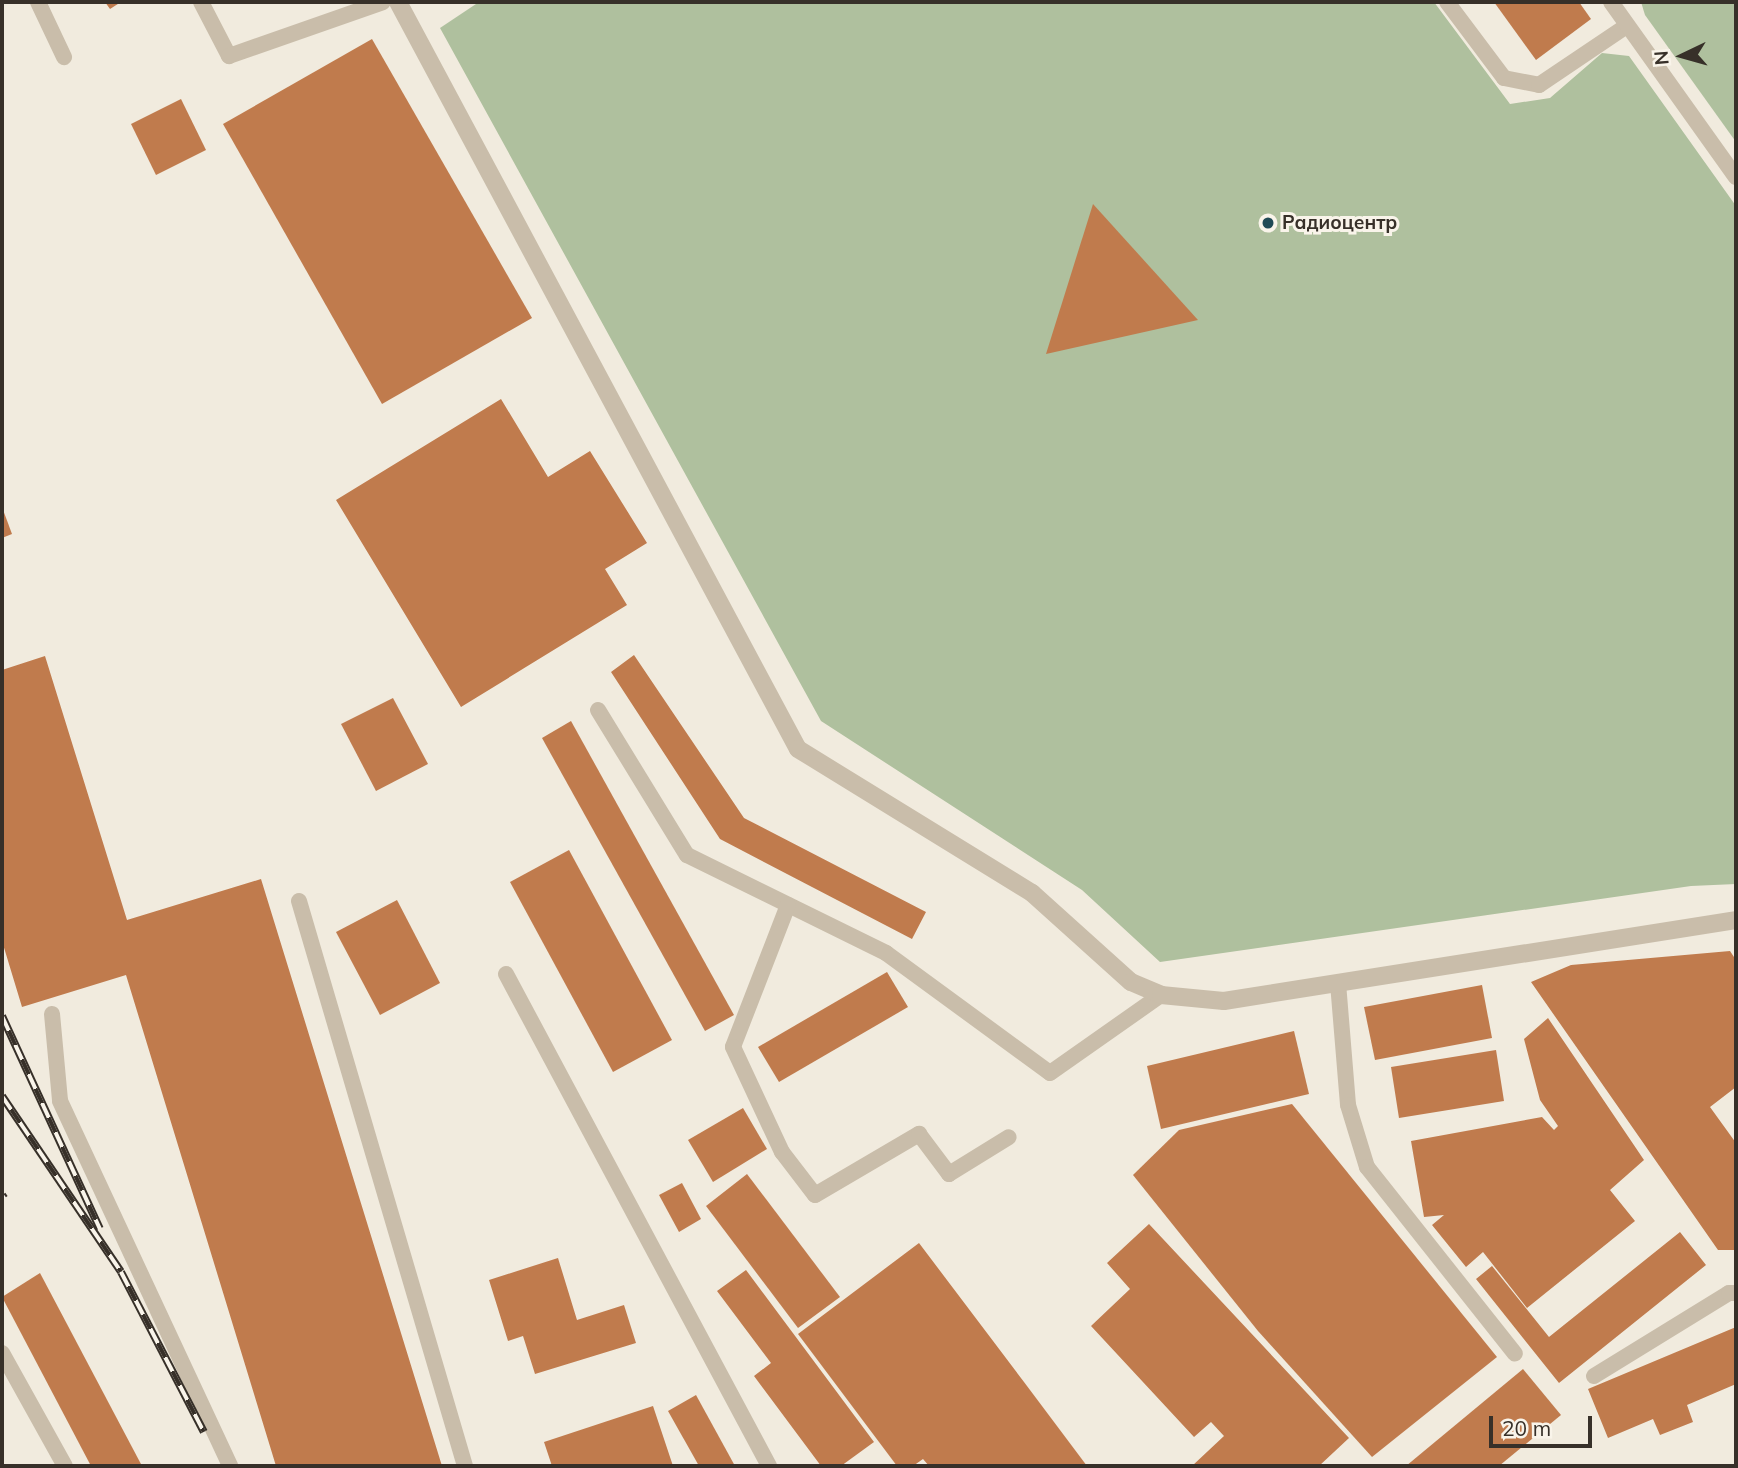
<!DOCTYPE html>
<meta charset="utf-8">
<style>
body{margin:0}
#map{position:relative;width:1738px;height:1468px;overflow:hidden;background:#f1ebde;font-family:Mulish,sans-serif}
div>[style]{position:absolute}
.green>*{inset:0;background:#afc09e}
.building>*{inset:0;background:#c07b4d}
.lane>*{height:16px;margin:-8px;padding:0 8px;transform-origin:8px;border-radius:8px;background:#c9bdaa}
.street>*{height:18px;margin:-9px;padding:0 9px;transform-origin:9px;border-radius:9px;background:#c9bdaa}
.rail>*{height:8px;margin-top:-4px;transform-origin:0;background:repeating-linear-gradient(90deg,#f9f4ea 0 16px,#373029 0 32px);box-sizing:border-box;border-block:2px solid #373029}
.dots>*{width:19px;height:19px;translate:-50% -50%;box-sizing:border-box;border:4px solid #f9f4ea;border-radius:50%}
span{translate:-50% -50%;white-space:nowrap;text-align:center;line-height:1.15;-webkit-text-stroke:6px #f9f4ea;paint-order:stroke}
.poi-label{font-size:19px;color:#373029;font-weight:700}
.left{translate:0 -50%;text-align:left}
.frame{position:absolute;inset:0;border:4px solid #373029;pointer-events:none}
.north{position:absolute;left:1647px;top:21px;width:70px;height:70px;-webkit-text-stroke:5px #f9f4ea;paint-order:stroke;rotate:265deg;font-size:19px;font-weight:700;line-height:28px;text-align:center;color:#373029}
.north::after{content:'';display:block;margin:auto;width:24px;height:32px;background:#373029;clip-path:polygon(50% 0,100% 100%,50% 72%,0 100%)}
.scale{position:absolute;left:1489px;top:1416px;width:103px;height:32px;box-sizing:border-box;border:4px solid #373029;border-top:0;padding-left:9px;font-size:21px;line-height:24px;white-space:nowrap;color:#373029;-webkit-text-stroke:5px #f9f4ea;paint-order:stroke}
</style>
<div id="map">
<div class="green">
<div style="clip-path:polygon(479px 2px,1434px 2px,1510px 104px,1550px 98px,1602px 53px,1629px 56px,1736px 206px,1736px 884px,1691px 886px,1160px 962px,1082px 890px,821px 721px,440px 28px)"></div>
<div style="clip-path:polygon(1641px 2px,1736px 2px,1736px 142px,1645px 15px)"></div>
</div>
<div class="building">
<div style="clip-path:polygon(105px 2px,121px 2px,110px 9px)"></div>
<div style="clip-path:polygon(1494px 2px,1579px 2px,1591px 19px,1536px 60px)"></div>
<div style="clip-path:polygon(372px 39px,532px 318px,382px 404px,223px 124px)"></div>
<div style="clip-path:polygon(181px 99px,206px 150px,156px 175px,131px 124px)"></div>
<div style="clip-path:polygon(1093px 204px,1198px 320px,1046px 354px)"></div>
<div style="clip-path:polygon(501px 399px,548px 477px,590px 451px,647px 543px,605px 569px,627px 605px,461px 707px,336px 500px)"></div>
<div style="clip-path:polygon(2px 507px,12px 534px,2px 538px)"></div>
<div style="clip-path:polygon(634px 655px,744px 818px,926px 912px,912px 939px,720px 839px,611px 672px)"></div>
<div style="clip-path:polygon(45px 656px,127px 920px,261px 879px,442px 1466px,276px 1466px,126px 975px,22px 1007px,2px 941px,2px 670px)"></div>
<div style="clip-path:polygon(393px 698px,428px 764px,376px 791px,341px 724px)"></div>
<div style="clip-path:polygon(571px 721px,734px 1015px,705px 1031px,542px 738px)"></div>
<div style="clip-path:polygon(569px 850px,672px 1040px,613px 1072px,510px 882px)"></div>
<div style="clip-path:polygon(397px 900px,440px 983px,380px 1015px,336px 932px)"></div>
<div style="clip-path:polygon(1730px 951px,1736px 960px,1736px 1087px,1710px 1107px,1736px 1143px,1736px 1250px,1718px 1250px,1531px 982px,1571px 965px)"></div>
<div style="clip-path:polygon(887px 972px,908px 1007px,779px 1082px,758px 1047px)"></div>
<div style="clip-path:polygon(1482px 985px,1492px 1038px,1375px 1060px,1364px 1007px)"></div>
<div style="clip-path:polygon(1548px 1018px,1644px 1160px,1610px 1190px,1635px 1221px,1527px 1308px,1483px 1252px,1466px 1267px,1432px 1225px,1444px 1215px,1424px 1217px,1411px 1141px,1542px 1117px,1554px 1130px,1558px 1126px,1540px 1100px,1524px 1039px)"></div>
<div style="clip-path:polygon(1294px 1031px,1309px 1094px,1161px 1129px,1147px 1066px)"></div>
<div style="clip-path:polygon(1496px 1050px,1504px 1101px,1399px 1118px,1391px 1067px)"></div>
<div style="clip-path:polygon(1292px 1104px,1497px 1357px,1372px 1457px,1258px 1331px,1133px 1175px,1179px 1130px)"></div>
<div style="clip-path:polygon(743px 1108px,767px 1149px,713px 1182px,688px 1140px)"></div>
<div style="clip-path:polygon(747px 1174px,840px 1297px,798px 1328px,706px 1206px)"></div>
<div style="clip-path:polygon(682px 1183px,701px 1219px,679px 1232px,659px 1195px)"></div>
<div style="clip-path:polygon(1149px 1224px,1349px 1438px,1319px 1466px,1192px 1466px,1224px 1436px,1211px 1422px,1194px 1437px,1091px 1326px,1130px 1289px,1107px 1263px)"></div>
<div style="clip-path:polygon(1680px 1232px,1706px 1265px,1559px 1383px,1476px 1279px,1492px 1266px,1549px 1337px)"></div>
<div style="clip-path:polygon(919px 1243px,1024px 1382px,1087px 1466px,929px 1466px,923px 1459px,913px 1466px,897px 1466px,798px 1334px)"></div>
<div style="clip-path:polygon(558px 1258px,577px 1320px,624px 1305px,636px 1343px,535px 1374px,523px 1336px,508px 1341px,489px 1280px)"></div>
<div style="clip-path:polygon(746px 1270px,874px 1442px,841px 1466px,821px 1466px,754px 1376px,771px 1363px,717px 1291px)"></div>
<div style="clip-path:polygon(40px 1273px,142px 1466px,91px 1466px,2px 1297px)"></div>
<div style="clip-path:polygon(1736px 1327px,1736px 1384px,1687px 1405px,1693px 1422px,1660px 1435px,1653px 1419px,1608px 1438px,1588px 1389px)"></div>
<div style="clip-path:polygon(1523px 1369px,1561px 1415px,1499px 1466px,1406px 1466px)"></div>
<div style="clip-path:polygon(696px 1395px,735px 1466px,699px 1466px,668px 1411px)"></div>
<div style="clip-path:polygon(653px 1406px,673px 1466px,552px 1466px,544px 1442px)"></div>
</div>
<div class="lane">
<div style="left:38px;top:2px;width:61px;rotate:64.7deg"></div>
<div style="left:201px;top:2px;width:61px;rotate:62.6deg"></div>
<div style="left:229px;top:56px;width:163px;rotate:-19.3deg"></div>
<div style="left:1447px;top:2px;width:95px;rotate:53.1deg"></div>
<div style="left:1504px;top:78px;width:36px;rotate:11deg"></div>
<div style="left:1539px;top:85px;width:104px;rotate:-34deg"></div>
<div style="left:1611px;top:2px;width:215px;rotate:54.5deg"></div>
<div style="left:598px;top:710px;width:170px;rotate:58.5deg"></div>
<div style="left:687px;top:855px;width:222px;rotate:26.2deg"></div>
<div style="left:886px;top:953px;width:203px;rotate:36.2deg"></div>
<div style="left:1050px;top:1073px;width:136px;rotate:-35.1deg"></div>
<div style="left:299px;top:901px;width:589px;rotate:73.63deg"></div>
<div style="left:788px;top:905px;width:152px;rotate:111.2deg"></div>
<div style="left:733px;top:1047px;width:116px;rotate:65deg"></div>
<div style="left:782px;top:1152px;width:54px;rotate:52.5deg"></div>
<div style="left:815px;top:1195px;width:121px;rotate:-30.4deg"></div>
<div style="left:919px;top:1134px;width:50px;rotate:53.1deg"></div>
<div style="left:949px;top:1174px;width:70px;rotate:-31.7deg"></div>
<div style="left:506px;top:974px;width:558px;rotate:61.87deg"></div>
<div style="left:1338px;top:983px;width:122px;rotate:85.3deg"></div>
<div style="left:1348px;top:1105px;width:65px;rotate:73deg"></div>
<div style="left:1367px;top:1167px;width:238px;rotate:51.6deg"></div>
<div style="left:52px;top:1014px;width:87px;rotate:84.7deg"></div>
<div style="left:60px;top:1101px;width:403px;rotate:65deg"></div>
<div style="left:2px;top:1353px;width:129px;rotate:60.9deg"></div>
<div style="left:1594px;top:1376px;width:158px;rotate:-31.6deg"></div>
<div style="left:1729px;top:1293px;width:7px"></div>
</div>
<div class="street">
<div style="left:398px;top:2px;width:847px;rotate:61.83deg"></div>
<div style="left:798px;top:749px;width:275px;rotate:31.6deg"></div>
<div style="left:1032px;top:893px;width:133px;rotate:42deg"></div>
<div style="left:1131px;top:982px;width:33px;rotate:23deg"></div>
<div style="left:1161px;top:995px;width:63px;rotate:5.4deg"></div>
<div style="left:1224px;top:1001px;width:518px;rotate:-8.99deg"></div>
</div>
<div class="rail">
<div style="left:2px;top:1016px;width:234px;rotate:65.3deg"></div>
<div style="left:2px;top:1096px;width:212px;rotate:55.9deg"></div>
<div style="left:121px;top:1272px;width:180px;rotate:62.6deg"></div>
<div style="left:2px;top:1195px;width:4px;rotate:56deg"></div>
</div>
<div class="dots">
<div style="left:1268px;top:223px;background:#204a56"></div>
</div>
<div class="poi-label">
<span class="left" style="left:1282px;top:223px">Радиоцентр</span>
</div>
<div class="frame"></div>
<div class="north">N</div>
<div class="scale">20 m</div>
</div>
